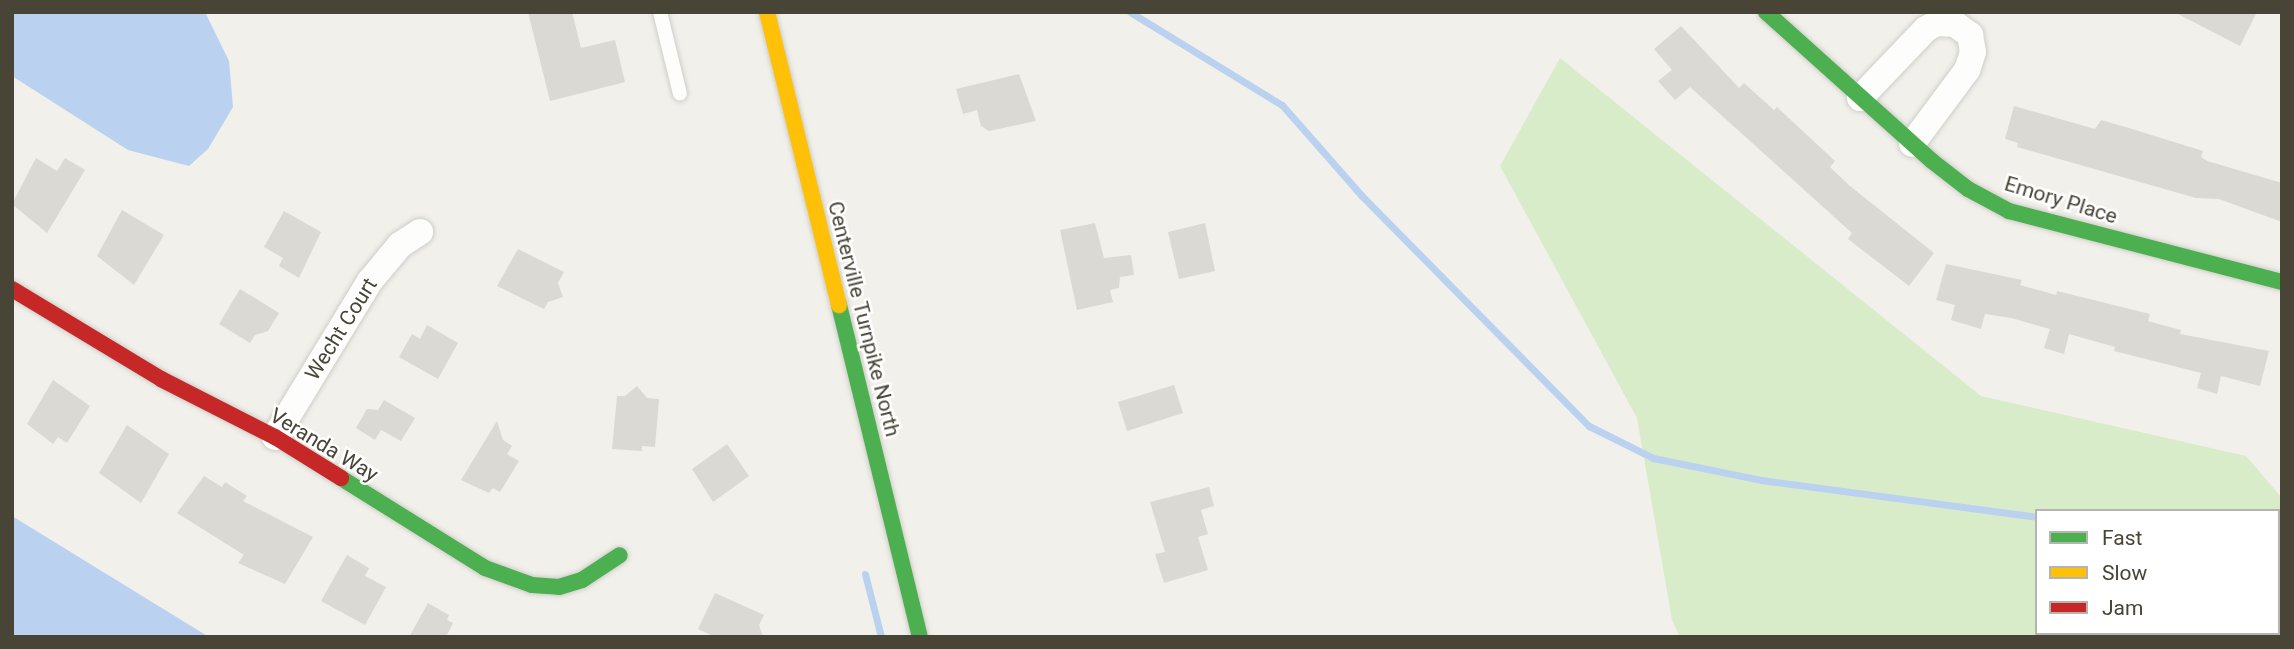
<!DOCTYPE html>
<style>
body{margin:0}
#map{position:relative;width:2294px;height:649px;overflow:hidden;background:#f1f0eb;font-family:Roboto,sans-serif}
div>[style]{position:absolute}
.green>*{inset:0;background:#d9ecca}
.water>*{inset:0;background:#bad2f0}
.stream>*{height:7px;margin:-3.5px;padding:0 3.5px;transform-origin:3.5px;border-radius:3.5px;background:#bad2f0}
.building>*{inset:0;background:#dbd9d3}
.roads{filter:drop-shadow(0 0 2px #cfcec8) drop-shadow(0 0 2px #cfcec8)}
.lane>*{height:14px;margin:-7px;padding:0 7px;transform-origin:7px;border-radius:7px;background:#fdfdfc}
.street>*{height:26px;margin:-13px;padding:0 13px;transform-origin:13px;border-radius:13px;background:#fdfdfc}
.fast>*{height:16px;margin:-8px;padding:0 8px;transform-origin:8px;border-radius:8px;background:#4caf50}
.slow>*{height:16px;margin:-8px;padding:0 8px;transform-origin:8px;border-radius:8px;background:#ffc107}
.jam>*{height:16px;margin:-8px;padding:0 8px;transform-origin:8px;border-radius:8px;background:#c62828}
span{translate:-50% -50%;white-space:nowrap;text-align:center;line-height:1.15;-webkit-text-stroke:5px #fff;paint-order:stroke}
.street-label{font-size:21px;color:#484436}
.frame{position:absolute;inset:0;border:14px solid #484436;pointer-events:none}
.legend{position:absolute;left:2035px;top:509px;width:245px;height:126px;box-sizing:border-box;background:#fff;border:2px solid #b6b4af;margin:0;padding:9px 12px;list-style:none;font-size:21px;color:#484436}
.legend li{display:flex;align-items:center;gap:14px;height:35px}
.legend b{width:35px;border:2px solid #b6b4af}
</style>
<div id="map">
<div class="green">
<div style="clip-path:polygon(evenodd,1560px 58px,1981px 396px,2246px 456px,2282px 498px,2282px 637px,1680px 637px,1672px 620px,1637px 418px,1500px 166px,1560px 58px,2037px 511px,2278px 511px,2278px 633px,2037px 633px,2037px 511px)"></div>
</div>
<div class="water">
<div style="clip-path:polygon(12px 12px,205px 12px,229px 61px,233px 107px,208px 149px,189px 166px,128px 150px,12px 76px)"></div>
<div style="clip-path:polygon(12px 516px,209px 637px,12px 637px)"></div>
</div>
<div class="stream">
<div style="left:1130px;top:12px;width:178px;rotate:31.5deg"></div>
<div style="left:1282px;top:105px;width:120px;rotate:48.7deg"></div>
<div style="left:1361px;top:195px;width:325px;rotate:45.4deg"></div>
<div style="left:1589px;top:426px;width:72px;rotate:26.6deg"></div>
<div style="left:1653px;top:458px;width:110px;rotate:11.5deg"></div>
<div style="left:1761px;top:480px;width:278px;rotate:7.6deg"></div>
<div style="left:2278px;top:549px;width:4px"></div>
<div style="left:865px;top:574px;width:65px;rotate:75.7deg"></div>
</div>
<div class="building">
<div style="clip-path:polygon(528px 12px,572px 12px,581px 48px,615px 40px,625px 82px,550px 101px)"></div>
<div style="clip-path:polygon(2174px 12px,2257px 12px,2240px 46px)"></div>
<div style="clip-path:polygon(1681px 26px,1739px 88px,1744px 83px,1774px 110px,1777px 107px,1835px 161px,1830px 167px,1850px 186px,1934px 253px,1909px 286px,1848px 239px,1852px 233px,1690px 87px,1675px 100px,1658px 81px,1672px 70px,1654px 49px)"></div>
<div style="clip-path:polygon(1019px 74px,1036px 121px,989px 131px,981px 126px,977px 110px,963px 114px,956px 89px)"></div>
<div style="clip-path:polygon(2014px 106px,2095px 129px,2101px 120px,2129px 128px,2203px 151px,2201px 157px,2207px 161px,2282px 183px,2282px 222px,2219px 199px,2196px 198px,2017px 147px,2018px 143px,2005px 139px)"></div>
<div style="clip-path:polygon(36px 158px,57px 171px,65px 158px,85px 170px,47px 233px,12px 204px)"></div>
<div style="clip-path:polygon(122px 210px,164px 235px,134px 285px,97px 256px)"></div>
<div style="clip-path:polygon(284px 211px,321px 232px,299px 278px,279px 266px,283px 258px,264px 247px)"></div>
<div style="clip-path:polygon(1095px 223px,1104px 258px,1131px 255px,1134px 275px,1120px 277px,1119px 288px,1110px 290px,1113px 302px,1077px 310px,1060px 230px)"></div>
<div style="clip-path:polygon(1205px 223px,1215px 271px,1179px 279px,1168px 232px)"></div>
<div style="clip-path:polygon(518px 249px,564px 272px,558px 283px,563px 297px,548px 302px,544px 309px,497px 286px)"></div>
<div style="clip-path:polygon(1946px 264px,2022px 280px,2020px 285px,2056px 295px,2057px 291px,2150px 314px,2148px 321px,2181px 330px,2180px 334px,2269px 351px,2260px 386px,2221px 376px,2217px 394px,2197px 388px,2201px 373px,2114px 351px,2115px 347px,2069px 334px,2064px 354px,2044px 348px,2050px 329px,2011px 318px,1985px 314px,1981px 329px,1951px 320px,1955px 305px,1936px 300px)"></div>
<div style="clip-path:polygon(240px 289px,279px 313px,268px 331px,255px 335px,250px 343px,219px 324px)"></div>
<div style="clip-path:polygon(427px 325px,458px 343px,438px 379px,399px 357px,412px 334px,420px 339px)"></div>
<div style="clip-path:polygon(53px 380px,90px 406px,67px 443px,58px 437px,53px 444px,27px 424px)"></div>
<div style="clip-path:polygon(1174px 385px,1183px 413px,1127px 431px,1118px 402px)"></div>
<div style="clip-path:polygon(637px 386px,647px 398px,659px 399px,655px 447px,642px 446px,642px 451px,612px 449px,617px 396px,625px 396px)"></div>
<div style="clip-path:polygon(384px 400px,415px 418px,401px 441px,381px 430px,375px 440px,356px 428px,367px 409px,378px 410px)"></div>
<div style="clip-path:polygon(497px 421px,503px 440px,512px 446px,507px 454px,519px 461px,500px 492px,493px 488px,489px 493px,461px 480px)"></div>
<div style="clip-path:polygon(127px 425px,169px 454px,141px 503px,99px 473px)"></div>
<div style="clip-path:polygon(727px 444px,749px 476px,713px 502px,692px 469px)"></div>
<div style="clip-path:polygon(204px 476px,222px 487px,225px 482px,247px 496px,243px 501px,313px 537px,285px 584px,238px 563px,244px 555px,177px 513px)"></div>
<div style="clip-path:polygon(1209px 487px,1214px 506px,1201px 510px,1208px 534px,1198px 537px,1208px 570px,1164px 583px,1155px 554px,1165px 552px,1150px 502px)"></div>
<div style="clip-path:polygon(347px 555px,369px 568px,365px 576px,386px 587px,365px 625px,321px 601px)"></div>
<div style="clip-path:polygon(715px 593px,764px 615px,759px 625px,763px 637px,715px 637px,698px 629px)"></div>
<div style="clip-path:polygon(428px 603px,449px 615px,447px 620px,453px 623px,446px 637px,409px 637px)"></div>
</div>
<div class="roads">
<div class="lane">
<div style="left:660px;top:12px;width:84px;rotate:76.3deg"></div>
</div>
<div class="street">
<div style="left:1860px;top:98px;width:95px;rotate:-46.3deg"></div>
<div style="left:1926px;top:29px;width:13px;rotate:-29deg"></div>
<div style="left:1937px;top:23px;width:18px;rotate:3deg"></div>
<div style="left:1955px;top:24px;width:19px;rotate:36deg"></div>
<div style="left:1970px;top:35px;width:17px;rotate:80deg"></div>
<div style="left:1973px;top:52px;width:19px;rotate:108deg"></div>
<div style="left:1967px;top:70px;width:92px;rotate:126.6deg"></div>
<div style="left:275px;top:437px;width:183px;rotate:-58.7deg"></div>
<div style="left:370px;top:281px;width:47px;rotate:-50.2deg"></div>
<div style="left:400px;top:245px;width:24px;rotate:-33deg"></div>
</div>
<div class="fast">
<div style="left:1766px;top:12px;width:223px;rotate:41.9deg"></div>
<div style="left:1932px;top:161px;width:46px;rotate:37.9deg"></div>
<div style="left:1968px;top:189px;width:47px;rotate:28.2deg"></div>
<div style="left:2009px;top:211px;width:282px;rotate:14.6deg"></div>
<div style="left:839px;top:305px;width:342px;rotate:76.3deg"></div>
<div style="left:341px;top:478px;width:170px;rotate:32deg"></div>
<div style="left:485px;top:568px;width:50px;rotate:19.9deg"></div>
<div style="left:532px;top:585px;width:27px;rotate:4deg"></div>
<div style="left:559px;top:587px;width:24px;rotate:-17deg"></div>
<div style="left:582px;top:580px;width:45px;rotate:-33.3deg"></div>
</div>
<div class="slow">
<div style="left:767px;top:12px;width:302px;rotate:76.2deg"></div>
</div>
<div class="jam">
<div style="left:12px;top:289px;width:174px;rotate:31.1deg"></div>
<div style="left:161px;top:379px;width:128px;rotate:27deg"></div>
<div style="left:275px;top:437px;width:78px;rotate:31.8deg"></div>
</div>
</div>
<div class="street-label">
<span style="left:2061px;top:200px;rotate:17deg">Emory Place</span>
<span style="left:864px;top:319px;rotate:76deg">Centerville Turnpike North</span>
<span style="left:341px;top:329px;rotate:-58deg">Wecht Court</span>
<span style="left:324px;top:445px;rotate:31deg">Veranda Way</span>
</div>
<div class="frame"></div>
<ul class="legend">
<li><b style="height:9px;background:#4caf50"></b>Fast</li>
<li><b style="height:9px;background:#ffc107"></b>Slow</li>
<li><b style="height:9px;background:#c62828"></b>Jam</li>
</ul>
</div>
